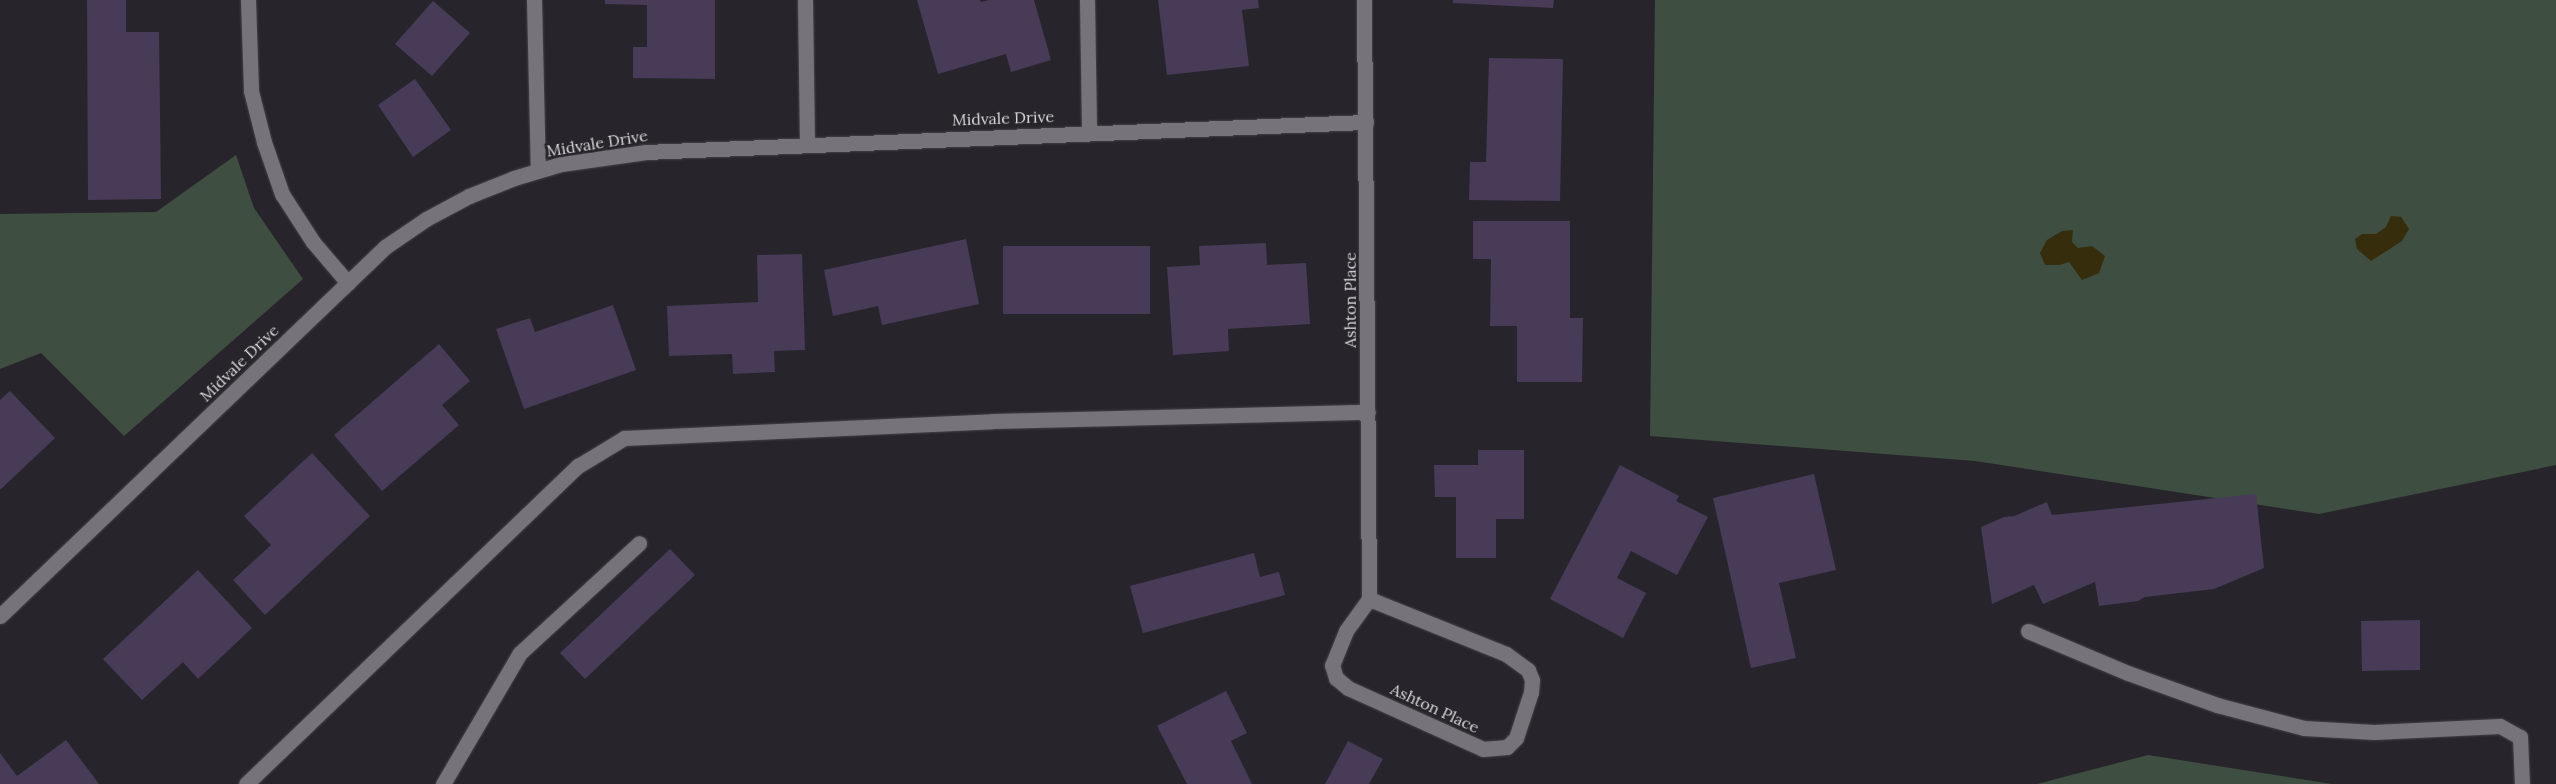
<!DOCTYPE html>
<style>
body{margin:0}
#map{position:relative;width:2556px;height:784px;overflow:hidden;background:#27252b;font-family:Lora,serif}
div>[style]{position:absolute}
.green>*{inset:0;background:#3e4e40}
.sand>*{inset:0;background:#352d0c}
.building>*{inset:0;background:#473b58}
.roads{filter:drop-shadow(0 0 1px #454347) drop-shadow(0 0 1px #454347)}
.minor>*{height:15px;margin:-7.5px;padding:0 7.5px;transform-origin:7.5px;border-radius:7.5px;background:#76737a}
span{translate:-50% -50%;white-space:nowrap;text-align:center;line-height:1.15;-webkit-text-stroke:4.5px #27252b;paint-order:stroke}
.street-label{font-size:16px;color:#dad8dc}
</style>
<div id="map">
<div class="green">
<div style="clip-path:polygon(1655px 0,2556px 0,2556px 465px,2319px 514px,1975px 461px,1650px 436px)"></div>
<div style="clip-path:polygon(236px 155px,254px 208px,303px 279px,124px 436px,41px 353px,0 369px,0 214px,156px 212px)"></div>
<div style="clip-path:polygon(2148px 755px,2332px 784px,2037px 784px)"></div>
</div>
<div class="sand">
<div style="clip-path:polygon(2391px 216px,2401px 217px,2409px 229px,2402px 241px,2371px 261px,2357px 249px,2355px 239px,2362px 234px,2376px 234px,2386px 227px)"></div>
<div style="clip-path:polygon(2073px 230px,2072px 242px,2078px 248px,2092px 246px,2105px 256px,2099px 273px,2082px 280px,2069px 262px,2059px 265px,2045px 265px,2040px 253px,2047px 240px,2062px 231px)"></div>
</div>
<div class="building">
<div style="clip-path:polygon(87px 0,126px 0,126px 32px,159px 32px,161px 199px,88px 200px)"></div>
<div style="clip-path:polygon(605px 0,715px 0,715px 79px,633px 78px,633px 47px,647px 47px,647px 5px,605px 4px)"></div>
<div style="clip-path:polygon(917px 0,980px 0,981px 2px,989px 0,1034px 0,1051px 60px,1011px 72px,1006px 54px,938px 74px)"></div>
<div style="clip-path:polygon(1158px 0,1258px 0,1259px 8px,1242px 10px,1249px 66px,1167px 75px)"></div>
<div style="clip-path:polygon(1453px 0,1554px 0,1553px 8px,1453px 3px)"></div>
<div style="clip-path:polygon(433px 1px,470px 33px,432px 76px,395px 44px)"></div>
<div style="clip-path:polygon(1489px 58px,1563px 59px,1560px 201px,1469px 200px,1470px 162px,1486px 162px)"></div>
<div style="clip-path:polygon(415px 79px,451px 130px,413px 157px,378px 105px)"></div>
<div style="clip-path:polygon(1473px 221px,1570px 221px,1570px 318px,1583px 318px,1582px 382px,1517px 382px,1517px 326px,1490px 326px,1491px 259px,1473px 259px)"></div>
<div style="clip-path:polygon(966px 239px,979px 304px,882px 325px,878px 306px,833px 316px,824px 270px)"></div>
<div style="clip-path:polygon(1266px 243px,1267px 265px,1306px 263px,1310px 324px,1228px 329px,1229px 351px,1173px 355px,1167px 267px,1200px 265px,1199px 246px)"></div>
<div style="clip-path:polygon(1003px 246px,1150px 246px,1150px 314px,1003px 314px)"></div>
<div style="clip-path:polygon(802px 254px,805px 350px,774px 351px,775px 372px,733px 374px,732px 354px,669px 356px,667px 306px,758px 302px,757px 255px)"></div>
<div style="clip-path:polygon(613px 305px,636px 370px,524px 409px,496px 329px,530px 318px,535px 332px)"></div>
<div style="clip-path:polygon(439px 344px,470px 381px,442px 405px,459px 425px,382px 491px,334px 435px)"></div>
<div style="clip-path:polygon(10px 391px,55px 438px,0 490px,0 400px)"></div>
<div style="clip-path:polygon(1478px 450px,1524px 450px,1524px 519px,1496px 519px,1496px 558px,1456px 558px,1456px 497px,1435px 497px,1434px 465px,1478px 465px)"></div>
<div style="clip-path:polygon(312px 453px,370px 516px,265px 615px,233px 580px,271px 545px,244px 516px)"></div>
<div style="clip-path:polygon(1620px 465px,1679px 496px,1676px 501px,1708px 517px,1677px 575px,1631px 551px,1617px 578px,1646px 593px,1623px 638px,1550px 599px)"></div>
<div style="clip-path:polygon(1814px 474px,1836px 570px,1779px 583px,1796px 658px,1751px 668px,1713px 498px)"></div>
<div style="clip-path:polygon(2256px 494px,2264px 568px,2214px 589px,2145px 597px,2138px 601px,2099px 606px,2095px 582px,2043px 604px,2034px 585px,1992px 604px,1981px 527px,2004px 517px,2014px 516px,2047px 502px,2052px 515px)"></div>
<div style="clip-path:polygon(670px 549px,695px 575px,585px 679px,560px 653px)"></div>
<div style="clip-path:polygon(1254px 553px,1260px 577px,1279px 572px,1285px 595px,1143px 633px,1130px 586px)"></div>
<div style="clip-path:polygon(198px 570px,252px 628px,198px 679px,183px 662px,142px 700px,103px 659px)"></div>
<div style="clip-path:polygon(2420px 620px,2420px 670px,2362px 671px,2361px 621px)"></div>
<div style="clip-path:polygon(1226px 691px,1247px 733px,1231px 741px,1252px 784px,1187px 784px,1157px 726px)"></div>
<div style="clip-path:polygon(66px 740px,99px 784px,0 784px,0 753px,17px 776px)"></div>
<div style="clip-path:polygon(1348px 741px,1383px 759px,1369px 784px,1325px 784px)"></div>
</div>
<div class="roads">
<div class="minor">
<div style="left:248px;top:0;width:91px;rotate:88.1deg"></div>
<div style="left:251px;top:91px;width:53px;rotate:75.7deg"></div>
<div style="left:264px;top:142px;width:55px;rotate:70.9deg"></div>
<div style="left:282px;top:194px;width:57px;rotate:57.1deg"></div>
<div style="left:313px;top:242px;width:54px;rotate:49.5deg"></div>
<div style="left:534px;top:0;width:170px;rotate:88.7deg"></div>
<div style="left:805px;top:0;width:144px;rotate:89.2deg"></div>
<div style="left:1087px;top:0;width:133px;rotate:89.1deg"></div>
<div style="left:1364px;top:0;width:599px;rotate:89.52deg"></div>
<div style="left:1369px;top:599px;width:39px;rotate:126deg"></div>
<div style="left:1346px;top:631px;width:37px;rotate:112deg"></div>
<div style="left:1332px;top:665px;width:14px;rotate:73deg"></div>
<div style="left:1336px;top:678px;width:16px;rotate:40deg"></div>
<div style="left:1348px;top:688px;width:148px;rotate:24.3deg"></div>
<div style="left:1483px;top:749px;width:24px;rotate:-5deg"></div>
<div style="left:1507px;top:747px;width:13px;rotate:-45deg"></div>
<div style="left:1516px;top:738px;width:48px;rotate:-71.9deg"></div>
<div style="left:1531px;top:692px;width:12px;rotate:-85deg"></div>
<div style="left:1532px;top:680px;width:11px;rotate:-112deg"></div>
<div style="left:1528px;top:670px;width:27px;rotate:-144deg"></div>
<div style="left:1506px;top:654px;width:148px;rotate:-158.1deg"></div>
<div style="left:0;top:616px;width:533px;rotate:-43.78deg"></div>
<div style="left:385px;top:247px;width:50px;rotate:-34.3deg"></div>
<div style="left:426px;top:219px;width:49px;rotate:-28.1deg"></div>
<div style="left:469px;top:196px;width:48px;rotate:-21.8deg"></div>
<div style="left:514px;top:178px;width:49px;rotate:-16.6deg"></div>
<div style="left:561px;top:164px;width:86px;rotate:-8deg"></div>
<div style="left:646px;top:152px;width:721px;rotate:-2.39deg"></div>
<div style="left:2028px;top:631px;width:108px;rotate:22.8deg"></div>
<div style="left:2128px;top:673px;width:95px;rotate:19.8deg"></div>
<div style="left:2217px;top:705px;width:90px;rotate:14.8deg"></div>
<div style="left:2304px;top:728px;width:70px;rotate:3.3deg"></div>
<div style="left:2374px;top:732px;width:126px;rotate:-2.7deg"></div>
<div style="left:2500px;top:726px;width:23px;rotate:29deg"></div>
<div style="left:2520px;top:737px;width:47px;rotate:87.6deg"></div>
<div style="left:246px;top:784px;width:460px;rotate:-43.8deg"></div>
<div style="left:578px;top:466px;width:54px;rotate:-31.3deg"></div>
<div style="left:624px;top:438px;width:369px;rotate:-2.6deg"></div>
<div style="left:993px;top:421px;width:375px;rotate:-1.4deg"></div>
<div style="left:443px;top:784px;width:152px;rotate:-59.6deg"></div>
<div style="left:520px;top:653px;width:162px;rotate:-42.7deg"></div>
</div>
</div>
<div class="street-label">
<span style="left:1003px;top:118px;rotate:-2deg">Midvale Drive</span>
<span style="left:597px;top:143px;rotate:-9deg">Midvale Drive</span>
<span style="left:1350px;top:300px;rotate:-90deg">Ashton Place</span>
<span style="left:239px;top:363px;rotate:-44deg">Midvale Drive</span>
<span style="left:1435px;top:708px;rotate:25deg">Ashton Place</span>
</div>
</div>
